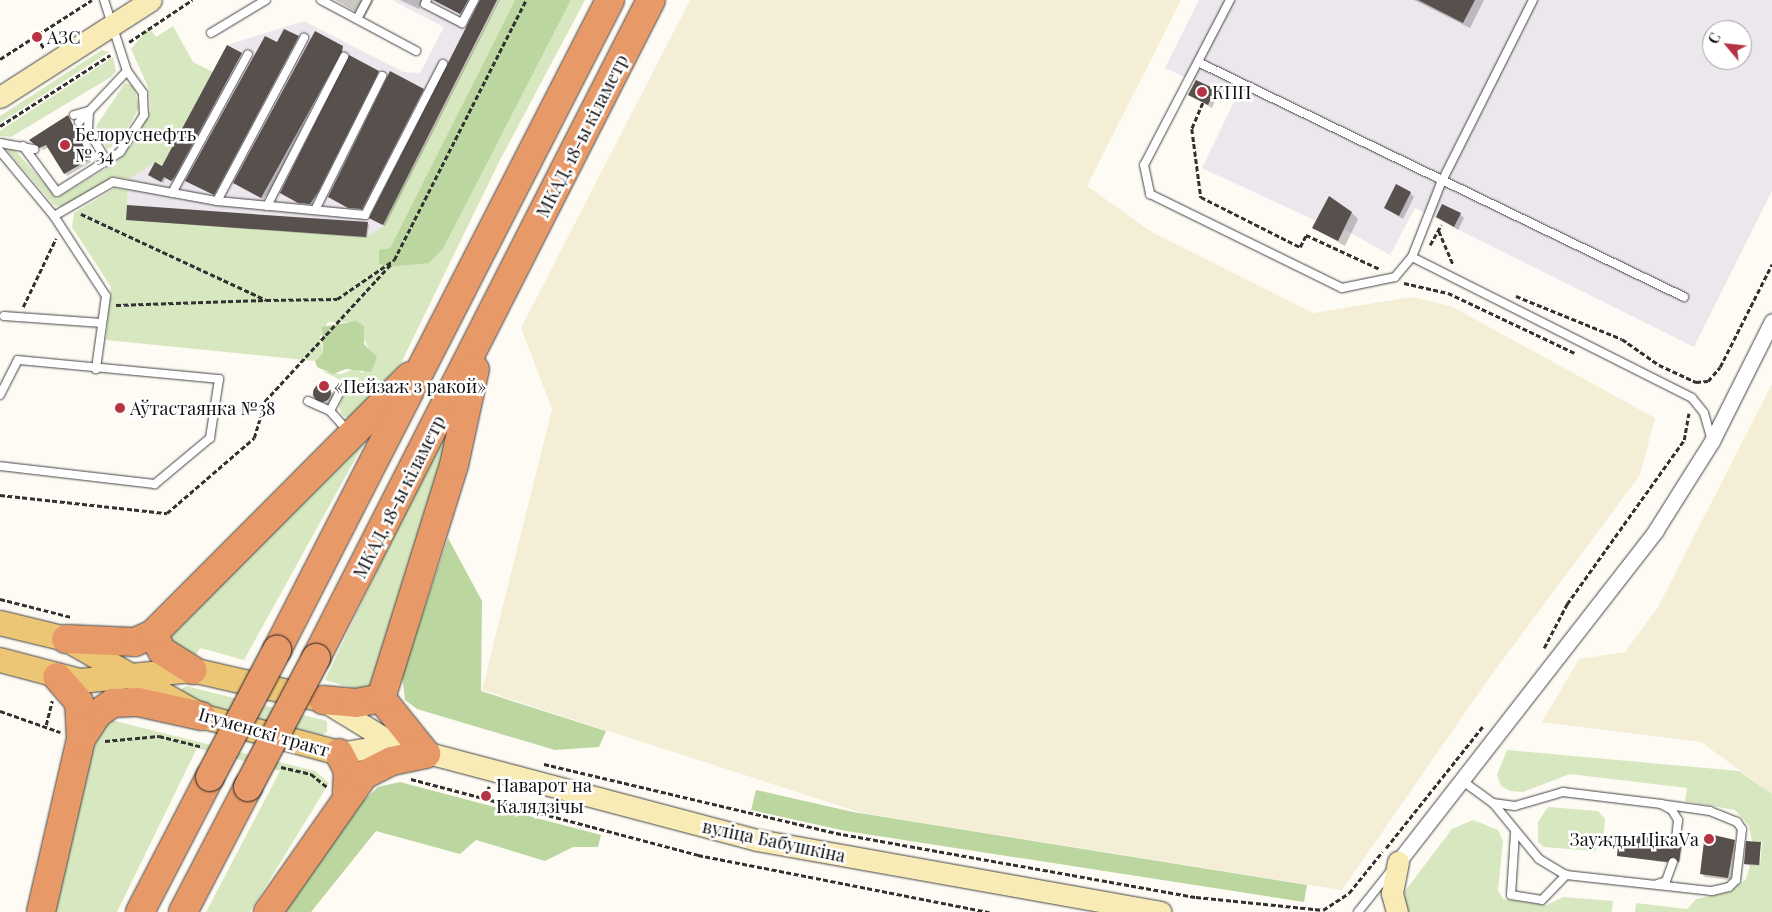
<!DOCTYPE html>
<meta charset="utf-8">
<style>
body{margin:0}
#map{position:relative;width:1772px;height:912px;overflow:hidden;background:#fefbf4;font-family:"Playfair Display",serif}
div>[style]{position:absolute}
.industrial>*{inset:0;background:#ece6ed}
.farmland>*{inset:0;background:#f3eed5}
.green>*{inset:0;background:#d7e7bf}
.forest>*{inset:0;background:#bcd6a0}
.shadow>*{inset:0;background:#0003}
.building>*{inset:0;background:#58504d}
.round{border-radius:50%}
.path>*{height:2.5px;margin-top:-1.25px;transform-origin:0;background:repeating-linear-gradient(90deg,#323232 0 5px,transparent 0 7.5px)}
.roads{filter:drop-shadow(0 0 1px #434343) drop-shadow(0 0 1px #434343)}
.lane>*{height:8px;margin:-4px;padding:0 4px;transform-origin:4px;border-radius:4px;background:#fff}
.street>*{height:15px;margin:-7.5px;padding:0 7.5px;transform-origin:7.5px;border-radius:7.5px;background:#fff}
.secondary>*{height:21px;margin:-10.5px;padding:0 10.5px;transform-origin:10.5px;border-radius:10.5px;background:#f8ebb5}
.primary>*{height:24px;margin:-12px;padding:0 12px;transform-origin:12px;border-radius:12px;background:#edc675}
.highway>*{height:28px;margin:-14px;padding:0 14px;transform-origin:14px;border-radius:14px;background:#e89968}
.bridges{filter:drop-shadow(0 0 1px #212121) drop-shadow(0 0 1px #212121)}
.highway-bridge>*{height:28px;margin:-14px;padding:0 14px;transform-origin:14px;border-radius:14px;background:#e89968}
.dots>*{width:14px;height:14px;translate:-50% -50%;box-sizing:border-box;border:2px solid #fff;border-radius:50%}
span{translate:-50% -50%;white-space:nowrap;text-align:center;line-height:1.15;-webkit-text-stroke:5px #fff;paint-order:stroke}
.poi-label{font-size:18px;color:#101010}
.left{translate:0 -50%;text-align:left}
.right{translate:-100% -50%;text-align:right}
.street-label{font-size:18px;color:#101010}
.north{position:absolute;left:1702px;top:20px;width:50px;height:50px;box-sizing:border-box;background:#fff;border:1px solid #9f9f9f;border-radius:50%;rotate:298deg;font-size:14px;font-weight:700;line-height:20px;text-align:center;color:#101010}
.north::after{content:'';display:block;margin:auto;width:18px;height:22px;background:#b53343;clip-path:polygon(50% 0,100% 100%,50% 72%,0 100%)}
</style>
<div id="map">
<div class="industrial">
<div style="clip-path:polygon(392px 0,497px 0,382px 227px,366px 237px,126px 220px,129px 179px,154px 162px,162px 166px,227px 45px,304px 21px,403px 72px,420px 73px,444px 27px)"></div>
<div style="clip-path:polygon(evenodd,1199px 0,1772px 0,1772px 191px,1694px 347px,1415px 208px,1390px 255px,1344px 229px,1338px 241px,1312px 228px,1316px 221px,1202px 168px,1235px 100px,1165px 68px,1199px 0,1712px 30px,1742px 30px,1742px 60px,1712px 60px,1712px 30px)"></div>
</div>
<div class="farmland">
<div style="clip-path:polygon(690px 0,1181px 0,1087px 186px,1150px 231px,1313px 313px,1412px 297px,1451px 306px,1655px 418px,1640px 475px,1487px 681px,1342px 890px,862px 813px,482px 690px,552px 409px,521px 328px)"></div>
<div style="clip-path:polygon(1772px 384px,1772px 794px,1701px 742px,1542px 722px,1579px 659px,1625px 652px,1658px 607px)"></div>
</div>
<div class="green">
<div style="clip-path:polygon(499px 0,515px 0,390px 248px,384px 250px,429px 263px,443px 249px,571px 0,585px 0,500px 160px,401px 363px,352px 420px,342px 415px,339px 406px,349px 384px,322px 371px,341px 374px,354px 369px,363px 373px,370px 352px,356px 322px,328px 322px,320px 337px,323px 353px,315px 361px,106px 340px,111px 287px,72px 227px,74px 213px,115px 188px,128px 190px,126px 220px,366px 237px,382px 227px)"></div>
<div style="clip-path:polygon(173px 26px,193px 62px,213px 72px,163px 166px,155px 162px,129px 179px,114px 177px,62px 207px,54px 205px,5px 148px,15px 150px,57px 198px,110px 166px,124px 155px,151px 110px,148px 87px,131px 49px,149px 27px,156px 37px)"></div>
<div style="clip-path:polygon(102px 50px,109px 52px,0 123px,0 116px)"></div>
<div style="clip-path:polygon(113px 57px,116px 71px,111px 77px,11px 137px,0 136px,0 131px)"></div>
<div style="clip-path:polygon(125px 83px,134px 86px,139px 108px,118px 145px,107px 149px,96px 126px)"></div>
<div style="clip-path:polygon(462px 393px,372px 688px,356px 689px,325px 680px)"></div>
<div style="clip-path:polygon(369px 434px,244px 660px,200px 648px,195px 656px,170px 650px,169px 629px)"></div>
<div style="clip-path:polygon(186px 686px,327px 721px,327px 732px,322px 735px,183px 701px,180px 690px)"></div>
<div style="clip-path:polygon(111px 720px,315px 771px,329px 783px,250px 912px,206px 912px,280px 771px,197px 748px,117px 912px,52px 912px,93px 734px)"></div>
<div style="clip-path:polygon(1507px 750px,1739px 771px,1772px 794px,1772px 912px,1635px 912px,1636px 903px,1687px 909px,1696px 899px,1729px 892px,1746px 879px,1750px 865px,1760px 866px,1762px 842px,1752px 841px,1749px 826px,1735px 810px,1685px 801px,1687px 788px,1570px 774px,1523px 792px,1510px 791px,1501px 786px,1497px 775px)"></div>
<div style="clip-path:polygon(1548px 807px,1598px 811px,1605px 819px,1603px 843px,1595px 851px,1544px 847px,1538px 842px,1538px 822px)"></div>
<div style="clip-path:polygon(1473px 820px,1498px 830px,1503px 841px,1498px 890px,1503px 899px,1547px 905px,1563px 897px,1613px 901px,1612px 912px,1405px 912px,1405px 891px,1452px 829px)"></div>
</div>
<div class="forest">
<div style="clip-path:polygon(515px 0,571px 0,443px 249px,429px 263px,387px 267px,379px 263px,379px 250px,390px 248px)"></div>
<div style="clip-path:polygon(356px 321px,364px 326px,364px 344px,377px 357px,371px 372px,346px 369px,333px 374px,317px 367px,315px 361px,323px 353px,322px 327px)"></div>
<div style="clip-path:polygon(448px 538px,482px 601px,481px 691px,606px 731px,599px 747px,555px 750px,417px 709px,405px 700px,402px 676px)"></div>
<div style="clip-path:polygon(400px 782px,601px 835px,598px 847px,573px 847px,545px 861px,476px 840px,460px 854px,376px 831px,311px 912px,285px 912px,358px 806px,378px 787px)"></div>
<div style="clip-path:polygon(756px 790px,853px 812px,1307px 885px,1304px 902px,846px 831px,751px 810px)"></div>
</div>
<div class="shadow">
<div style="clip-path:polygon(335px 0,374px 0,365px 17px)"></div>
<div style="clip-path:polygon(400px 0,423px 0,419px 9px)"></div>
<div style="clip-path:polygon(438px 0,470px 0,462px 15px)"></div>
<div style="clip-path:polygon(500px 0,385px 226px,372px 220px,480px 0)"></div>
<div style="clip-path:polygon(1414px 0,1484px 0,1470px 28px)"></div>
<div style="clip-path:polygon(298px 37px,216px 194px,187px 180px,278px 44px)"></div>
<div style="clip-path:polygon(342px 47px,271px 190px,263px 199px,236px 184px)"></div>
<div style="clip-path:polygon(241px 54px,177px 177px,173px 182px,166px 178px,163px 183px,151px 177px,163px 168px)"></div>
<div style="clip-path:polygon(350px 57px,380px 74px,312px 205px,283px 195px)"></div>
<div style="clip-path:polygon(423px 90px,364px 210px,331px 198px)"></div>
<div style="clip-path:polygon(1214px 90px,1218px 94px,1212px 108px,1190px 95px)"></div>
<div style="clip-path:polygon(68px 117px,91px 162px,67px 176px,49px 147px,43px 150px,33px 142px)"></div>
<div style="clip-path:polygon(1410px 193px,1414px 197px,1403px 219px,1385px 208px)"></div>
<div style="clip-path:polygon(1352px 213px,1358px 219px,1345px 246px,1314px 228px)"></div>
<div style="clip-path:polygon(1460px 214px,1464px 218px,1458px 230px,1437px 216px)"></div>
<div style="clip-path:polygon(127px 220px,368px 224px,369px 225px,367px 238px)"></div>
<div style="clip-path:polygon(317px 384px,336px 395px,331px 407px,312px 396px)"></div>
<div style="clip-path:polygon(1732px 841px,1736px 845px,1731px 880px,1705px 877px,1702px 874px)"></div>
<div style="clip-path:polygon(1760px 843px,1760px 866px,1746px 865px,1745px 864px)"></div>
<div style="clip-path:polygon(1683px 844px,1680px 862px,1677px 858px,1669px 863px,1618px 856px)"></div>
</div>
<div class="building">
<div style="clip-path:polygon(433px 0,468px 0,460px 14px)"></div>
<div style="clip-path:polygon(480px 0,497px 0,383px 225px,369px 218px)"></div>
<div style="clip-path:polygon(1418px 0,1475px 0,1463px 23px)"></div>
<div style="clip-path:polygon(284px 29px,299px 36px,214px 195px,185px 181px,265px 36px,277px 42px)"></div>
<div style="clip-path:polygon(315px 31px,343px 46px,342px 52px,261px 198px,233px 183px)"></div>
<div style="clip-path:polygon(227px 45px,242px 53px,175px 176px,171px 181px,164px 177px,161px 182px,148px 175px,155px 162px,162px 166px)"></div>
<div style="clip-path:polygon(349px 55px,379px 71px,318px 192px,310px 204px,298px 203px,280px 193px)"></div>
<div style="clip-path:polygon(390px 71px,424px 89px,362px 209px,348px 208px,328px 197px)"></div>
<div style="clip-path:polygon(1196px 80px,1215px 89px,1208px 105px,1188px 95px)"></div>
<div style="clip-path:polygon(68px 115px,90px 159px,64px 174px,46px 145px,39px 148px,29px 140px)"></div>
<div style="clip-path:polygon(1396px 184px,1411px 192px,1399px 216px,1384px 208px)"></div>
<div style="clip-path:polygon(1329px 196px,1352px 212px,1338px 241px,1312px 228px)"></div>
<div style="clip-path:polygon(1442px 204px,1461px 213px,1454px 227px,1436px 217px)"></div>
<div style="clip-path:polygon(127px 205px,265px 215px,368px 222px,366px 237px,126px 220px)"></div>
<div class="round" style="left:313px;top:384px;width:18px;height:18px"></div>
<div style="clip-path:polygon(1705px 833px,1735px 840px,1728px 878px,1700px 874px)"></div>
<div style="clip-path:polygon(1619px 834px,1670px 840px,1676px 846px,1682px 841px,1679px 863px,1674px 857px,1667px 862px,1617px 856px)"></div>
<div style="clip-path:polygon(1746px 841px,1761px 842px,1759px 865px,1744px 864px)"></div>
</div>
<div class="path">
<div style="left:37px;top:37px;width:13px;rotate:58deg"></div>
<div style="left:129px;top:42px;width:76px;rotate:-33.7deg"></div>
<div style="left:0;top:59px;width:109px;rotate:-32.7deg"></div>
<div style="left:1203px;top:103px;width:28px;rotate:113deg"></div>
<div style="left:1192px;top:129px;width:69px;rotate:82.5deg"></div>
<div style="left:1201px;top:197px;width:111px;rotate:26.8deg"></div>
<div style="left:1300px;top:247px;width:13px;rotate:-63deg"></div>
<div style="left:1306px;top:235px;width:81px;rotate:24.7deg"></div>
<div style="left:0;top:126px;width:131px;rotate:-32.8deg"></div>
<div style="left:81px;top:214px;width:204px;rotate:24.9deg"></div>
<div style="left:266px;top:300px;width:71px;rotate:-0.8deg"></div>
<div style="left:337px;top:299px;width:69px;rotate:-34.4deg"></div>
<div style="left:394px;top:260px;width:292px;rotate:-63.1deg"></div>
<div style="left:1439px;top:231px;width:36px;rotate:67deg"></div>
<div style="left:1430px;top:245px;width:23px;rotate:-61deg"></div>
<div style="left:1404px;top:283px;width:45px;rotate:12.8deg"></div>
<div style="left:1448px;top:293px;width:140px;rotate:25.3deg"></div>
<div style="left:1516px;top:296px;width:114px;rotate:22.1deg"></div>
<div style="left:1622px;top:339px;width:45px;rotate:35.1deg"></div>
<div style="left:1659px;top:365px;width:41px;rotate:24.7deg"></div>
<div style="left:1696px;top:382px;width:12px;rotate:-5deg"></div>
<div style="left:1708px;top:381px;width:18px;rotate:-49deg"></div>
<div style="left:1720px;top:367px;width:115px;rotate:-63.2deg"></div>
<div style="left:116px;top:305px;width:149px;rotate:-1.9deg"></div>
<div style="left:23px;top:307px;width:76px;rotate:-64.4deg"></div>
<div style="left:0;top:495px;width:168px;rotate:6.2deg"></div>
<div style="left:167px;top:513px;width:115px;rotate:-40.8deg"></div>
<div style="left:254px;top:438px;width:39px;rotate:-73deg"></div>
<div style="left:265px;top:401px;width:186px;rotate:-47.4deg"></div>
<div style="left:0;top:599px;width:73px;rotate:14.2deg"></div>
<div style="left:1544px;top:648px;width:50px;rotate:-62.4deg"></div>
<div style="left:1567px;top:604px;width:201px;rotate:-54.5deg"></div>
<div style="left:1684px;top:440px;width:27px;rotate:-80deg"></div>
<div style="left:0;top:711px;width:64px;rotate:19.3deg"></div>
<div style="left:46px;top:725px;width:25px;rotate:-76deg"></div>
<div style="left:105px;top:741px;width:54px;rotate:-5.3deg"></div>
<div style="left:159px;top:736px;width:45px;rotate:14deg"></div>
<div style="left:544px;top:764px;width:300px;rotate:13.3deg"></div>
<div style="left:836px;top:833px;width:366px;rotate:10.1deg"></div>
<div style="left:1196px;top:897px;width:128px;rotate:5.8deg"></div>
<div style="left:1323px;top:910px;width:31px;rotate:-33deg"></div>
<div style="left:1349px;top:893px;width:53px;rotate:-51.2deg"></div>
<div style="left:281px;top:767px;width:31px;rotate:13deg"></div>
<div style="left:311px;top:774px;width:21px;rotate:39deg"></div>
<div style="left:411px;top:779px;width:297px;rotate:14.8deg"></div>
<div style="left:698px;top:855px;width:297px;rotate:11.1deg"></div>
<div style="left:486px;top:796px;width:10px;rotate:-73deg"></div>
<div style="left:1386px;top:848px;width:157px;rotate:-51.5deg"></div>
</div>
<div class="roads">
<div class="lane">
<div style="left:321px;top:0;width:108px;rotate:28.2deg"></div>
<div style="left:427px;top:0;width:4px;rotate:117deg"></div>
<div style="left:425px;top:4px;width:42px;rotate:27.2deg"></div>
<div style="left:462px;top:23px;width:26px;rotate:-62deg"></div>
<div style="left:1230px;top:0;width:186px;rotate:117.5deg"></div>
<div style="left:1144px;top:165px;width:30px;rotate:78deg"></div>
<div style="left:1150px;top:194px;width:214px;rotate:26.1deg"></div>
<div style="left:1342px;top:288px;width:54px;rotate:-11.7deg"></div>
<div style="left:1395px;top:277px;width:26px;rotate:-50deg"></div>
<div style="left:1533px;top:0;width:205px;rotate:116.7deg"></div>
<div style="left:1441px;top:183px;width:79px;rotate:111.4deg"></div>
<div style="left:1412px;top:257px;width:313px;rotate:26.7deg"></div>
<div style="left:1692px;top:398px;width:19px;rotate:51deg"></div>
<div style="left:1704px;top:413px;width:26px;rotate:74deg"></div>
<div style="left:357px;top:19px;width:21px;rotate:-62deg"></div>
<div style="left:211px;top:33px;width:64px;rotate:-31deg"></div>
<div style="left:1198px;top:62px;width:540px;rotate:25.81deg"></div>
<div style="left:74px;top:115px;width:16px;rotate:-15deg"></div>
<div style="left:89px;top:111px;width:19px;rotate:93deg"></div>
<div style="left:88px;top:130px;width:37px;rotate:59deg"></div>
<div style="left:79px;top:122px;width:70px;rotate:-46.7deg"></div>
<div style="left:0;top:143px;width:35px;rotate:10deg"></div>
<div style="left:23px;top:146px;width:57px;rotate:53.5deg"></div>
<div style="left:57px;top:192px;width:75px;rotate:-32.4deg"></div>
<div style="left:120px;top:152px;width:44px;rotate:-57deg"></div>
<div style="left:144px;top:115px;width:22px;rotate:-93deg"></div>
<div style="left:143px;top:93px;width:27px;rotate:-126deg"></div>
<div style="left:127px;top:71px;width:75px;rotate:-107.9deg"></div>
<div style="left:0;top:151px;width:85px;rotate:50.3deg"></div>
<div style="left:54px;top:216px;width:95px;rotate:57deg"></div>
<div style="left:106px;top:296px;width:74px;rotate:97.8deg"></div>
<div style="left:172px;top:193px;width:158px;rotate:-61.3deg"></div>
<div style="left:217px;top:201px;width:185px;rotate:-61.9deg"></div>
<div style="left:267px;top:206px;width:168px;rotate:-62.7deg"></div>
<div style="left:315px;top:210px;width:150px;rotate:-63.4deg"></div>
<div style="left:54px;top:216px;width:68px;rotate:-30deg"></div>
<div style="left:113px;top:182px;width:106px;rotate:10.4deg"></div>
<div style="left:217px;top:201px;width:149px;rotate:5.4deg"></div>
<div style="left:365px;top:215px;width:170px;rotate:-62.7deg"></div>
<div style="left:4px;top:316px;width:98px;rotate:4.1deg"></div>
<div style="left:0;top:395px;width:39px;rotate:-63deg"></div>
<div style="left:18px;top:360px;width:202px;rotate:5.4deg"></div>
<div style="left:219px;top:379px;width:60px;rotate:98.7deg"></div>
<div style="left:210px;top:438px;width:72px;rotate:140.1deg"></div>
<div style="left:155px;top:484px;width:156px;rotate:-173.4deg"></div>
<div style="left:308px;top:401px;width:24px;rotate:24deg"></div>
<div style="left:330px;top:411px;width:27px;rotate:-63deg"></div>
<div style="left:330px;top:411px;width:28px;rotate:48deg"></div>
<div style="left:1464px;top:782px;width:36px;rotate:36deg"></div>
<div style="left:1493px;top:803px;width:72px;rotate:50.6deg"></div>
<div style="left:1539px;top:859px;width:31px;rotate:31deg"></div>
<div style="left:1566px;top:875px;width:147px;rotate:6.3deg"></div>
<div style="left:1712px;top:891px;width:17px;rotate:-13deg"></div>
<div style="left:1729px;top:887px;width:10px;rotate:-45deg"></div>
<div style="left:1736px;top:880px;width:51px;rotate:-83.3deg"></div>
<div style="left:1742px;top:829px;width:9px;rotate:-126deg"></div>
<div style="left:1737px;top:822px;width:29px;rotate:-158deg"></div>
<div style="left:1710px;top:811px;width:49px;rotate:-171.9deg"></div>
<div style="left:1493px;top:803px;width:22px;rotate:8deg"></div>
<div style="left:1515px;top:806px;width:50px;rotate:-16.3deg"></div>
<div style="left:1563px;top:792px;width:99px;rotate:7deg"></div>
<div style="left:1661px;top:804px;width:13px;rotate:29deg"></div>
<div style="left:1672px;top:810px;width:12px;rotate:59deg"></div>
<div style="left:1678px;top:820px;width:20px;rotate:96deg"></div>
<div style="left:1515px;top:833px;width:62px;rotate:93.7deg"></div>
<div style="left:1511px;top:895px;width:31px;rotate:9deg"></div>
<div style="left:1542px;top:900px;width:35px;rotate:-46deg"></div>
<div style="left:1657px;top:884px;width:9px;rotate:-18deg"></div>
<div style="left:1666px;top:881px;width:20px;rotate:-70deg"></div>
<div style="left:1358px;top:912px;width:50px;rotate:-51.5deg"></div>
</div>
<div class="street">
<div style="left:1398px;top:862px;width:420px;rotate:-52.1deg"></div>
<div style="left:1656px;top:530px;width:105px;rotate:-57.8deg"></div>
<div style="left:1712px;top:441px;width:134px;rotate:-63.4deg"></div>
</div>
<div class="secondary">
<div style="left:0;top:97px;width:179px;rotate:-32.7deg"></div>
<div style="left:327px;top:703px;width:79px;rotate:31.5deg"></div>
<div style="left:394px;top:744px;width:375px;rotate:14.8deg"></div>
<div style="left:757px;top:840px;width:410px;rotate:10.1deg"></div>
<div style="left:339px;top:753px;width:56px;rotate:-9.3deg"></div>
<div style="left:1397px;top:912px;width:20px;rotate:-105deg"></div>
<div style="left:1392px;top:893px;width:32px;rotate:-79deg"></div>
</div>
<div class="primary">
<div style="left:0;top:623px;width:68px;rotate:13.6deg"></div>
<div style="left:66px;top:639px;width:155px;rotate:29.7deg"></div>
<div style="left:201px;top:716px;width:143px;rotate:15deg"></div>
<div style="left:0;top:660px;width:83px;rotate:14.7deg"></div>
<div style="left:80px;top:681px;width:113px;rotate:-5.6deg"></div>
<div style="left:192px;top:670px;width:125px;rotate:12.9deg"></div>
</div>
<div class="highway">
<div style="left:153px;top:634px;width:19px;rotate:62deg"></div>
<div style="left:162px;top:651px;width:36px;rotate:32deg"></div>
<div style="left:66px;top:639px;width:69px;rotate:2.5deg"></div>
<div style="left:135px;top:642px;width:20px;rotate:-24deg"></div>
<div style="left:153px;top:634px;width:364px;rotate:-45.1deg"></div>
<div style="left:277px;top:650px;width:730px;rotate:-62.87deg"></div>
<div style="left:316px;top:658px;width:738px;rotate:-63.02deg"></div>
<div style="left:323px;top:700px;width:33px;rotate:5deg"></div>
<div style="left:356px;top:703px;width:25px;rotate:-11deg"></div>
<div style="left:81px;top:739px;width:30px;rotate:-57deg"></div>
<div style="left:97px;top:714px;width:19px;rotate:-35deg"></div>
<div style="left:113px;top:703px;width:25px;rotate:-2deg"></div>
<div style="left:138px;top:702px;width:65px;rotate:12.5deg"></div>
<div style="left:339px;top:753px;width:20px;rotate:63deg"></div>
<div style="left:348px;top:771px;width:22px;rotate:93deg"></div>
<div style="left:426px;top:754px;width:72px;rotate:-128.8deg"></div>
<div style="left:381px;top:698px;width:244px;rotate:-72.6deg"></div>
<div style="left:454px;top:465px;width:98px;rotate:-77.7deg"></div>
<div style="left:41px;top:912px;width:178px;rotate:-77deg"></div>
<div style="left:81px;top:739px;width:37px;rotate:-93deg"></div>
<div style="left:79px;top:702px;width:33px;rotate:-131deg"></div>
<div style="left:140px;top:912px;width:152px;rotate:-62.6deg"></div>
<div style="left:183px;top:912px;width:141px;rotate:-62.5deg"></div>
<div style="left:268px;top:912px;width:167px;rotate:-55deg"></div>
<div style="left:364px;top:775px;width:31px;rotate:-27deg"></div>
<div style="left:392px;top:761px;width:35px;rotate:-12deg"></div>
</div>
</div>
<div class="bridges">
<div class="highway-bridge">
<div style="left:210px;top:777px;width:144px;rotate:-62.2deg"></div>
<div style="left:248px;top:787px;width:146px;rotate:-62.2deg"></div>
</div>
</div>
<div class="dots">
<div style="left:37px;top:37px;background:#b53343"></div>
<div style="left:1202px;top:92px;background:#b53343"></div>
<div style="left:65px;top:145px;background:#b53343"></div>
<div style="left:324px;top:386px;background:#b53343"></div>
<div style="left:120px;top:408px;background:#b53343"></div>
<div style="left:486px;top:796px;background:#b53343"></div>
<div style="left:1709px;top:839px;background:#b53343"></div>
</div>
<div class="poi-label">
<span class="left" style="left:47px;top:37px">АЗС</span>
<span class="left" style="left:1212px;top:92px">КПП</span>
<span class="left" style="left:75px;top:145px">Белоруснефть<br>№ 34</span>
<span class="left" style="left:334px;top:386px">«Пейзаж з ракой»</span>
<span class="left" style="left:130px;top:408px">Аўтастаянка №38</span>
<span class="left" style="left:496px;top:796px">Паварот на<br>Калядзічы</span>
<span class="right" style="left:1699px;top:839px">Заужды ЦікаVа</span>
</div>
<div class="street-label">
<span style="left:582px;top:136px;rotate:-63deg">МКАД, 18-ы кіламетр</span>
<span style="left:399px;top:497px;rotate:-63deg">МКАД, 18-ы кіламетр</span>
<span style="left:264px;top:732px;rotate:16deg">Ігуменскі тракт</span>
<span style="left:774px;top:841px;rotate:12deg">вуліца Бабушкіна</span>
</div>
<div class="north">С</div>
</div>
